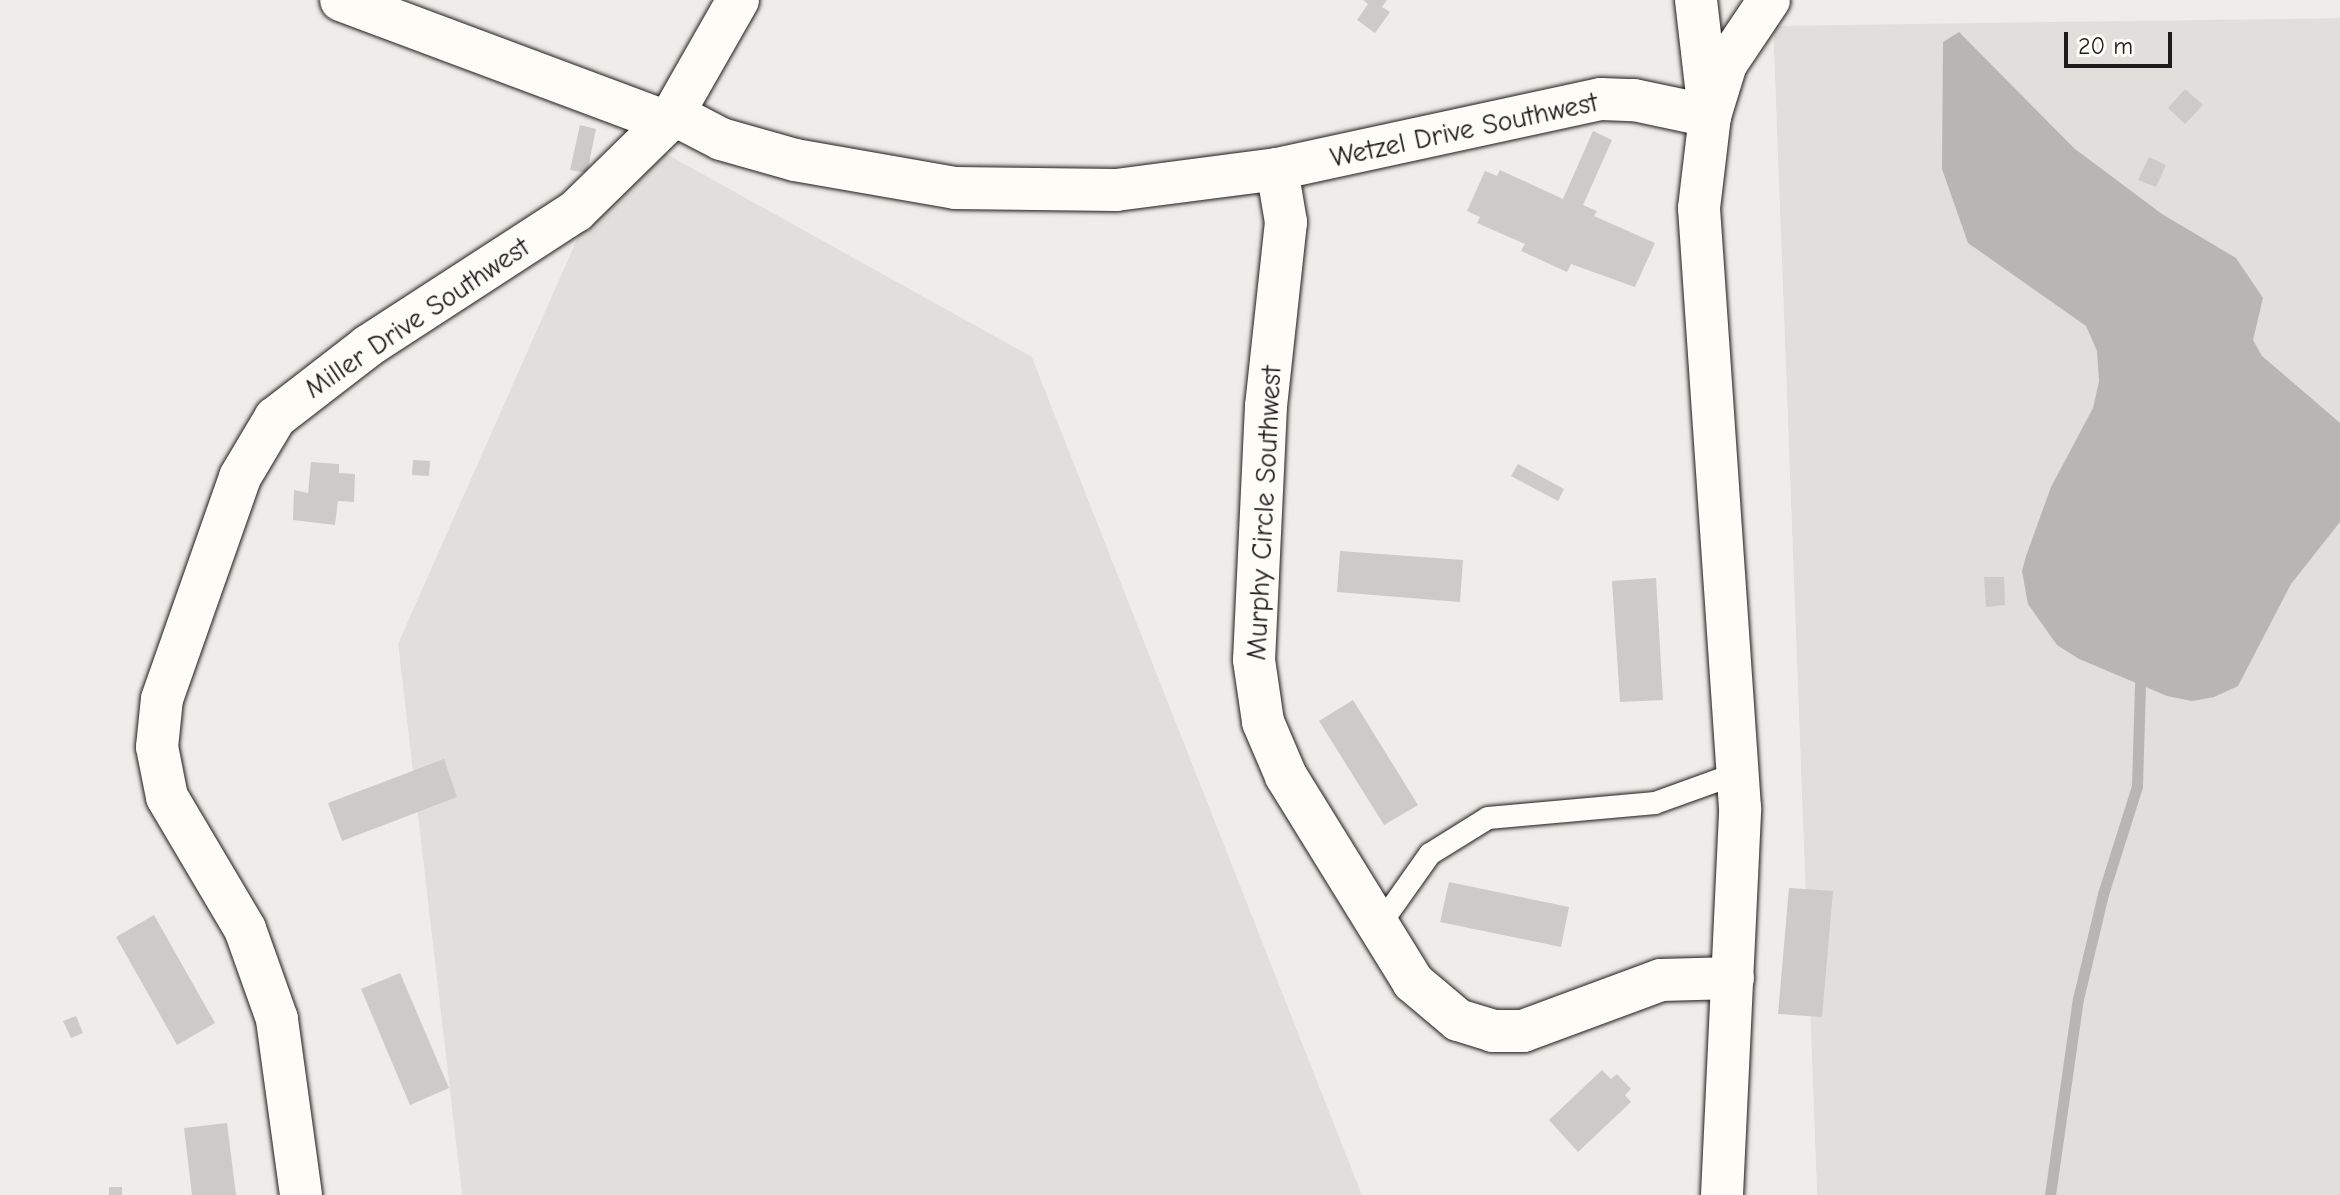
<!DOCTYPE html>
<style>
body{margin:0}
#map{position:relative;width:2340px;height:1195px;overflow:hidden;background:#fdfcf7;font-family:"Comic Neue",sans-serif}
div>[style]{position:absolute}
.built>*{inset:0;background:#eeede9}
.green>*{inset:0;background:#e0dfdb}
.water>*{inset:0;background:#b7b6b2}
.stream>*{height:11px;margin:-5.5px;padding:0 5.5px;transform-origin:5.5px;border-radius:5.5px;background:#b7b6b2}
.building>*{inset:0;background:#cccbc8}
.roads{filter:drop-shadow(0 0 2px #1c1c1c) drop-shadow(0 0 2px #1c1c1c)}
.service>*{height:22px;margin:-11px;padding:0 11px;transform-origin:11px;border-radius:11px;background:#fdfcf7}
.minor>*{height:42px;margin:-21px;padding:0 21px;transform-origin:21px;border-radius:21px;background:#fdfcf7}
span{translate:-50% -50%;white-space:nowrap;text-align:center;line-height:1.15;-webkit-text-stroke:6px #fdfcf7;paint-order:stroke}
.street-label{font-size:28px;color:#1c1c1c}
.scale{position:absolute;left:2064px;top:32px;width:108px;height:36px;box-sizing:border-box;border:4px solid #1c1c1c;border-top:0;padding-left:10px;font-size:24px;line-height:28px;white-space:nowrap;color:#1c1c1c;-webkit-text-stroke:6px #fdfcf7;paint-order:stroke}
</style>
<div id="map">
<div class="built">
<div style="clip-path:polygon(0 0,2340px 0,2340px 18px,1773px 27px,1817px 1195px,1362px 1195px,1032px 357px,398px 644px,462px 1195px,0 1195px)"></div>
</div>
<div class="green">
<div style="clip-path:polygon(2340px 18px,2340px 1195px,1817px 1195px,1773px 26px)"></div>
<div style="clip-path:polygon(625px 131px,1032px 357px,1362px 1195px,462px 1195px,398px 644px)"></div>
</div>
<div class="water">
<div style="clip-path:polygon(1959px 32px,2075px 149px,2162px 214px,2236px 258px,2263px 298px,2253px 340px,2262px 356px,2340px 423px,2340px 522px,2291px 584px,2238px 686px,2214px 697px,2192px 701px,2167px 696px,2079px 659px,2057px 645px,2028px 604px,2022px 571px,2026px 556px,2051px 487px,2093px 408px,2099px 381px,2097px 351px,2086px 326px,1968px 243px,1942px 169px,1943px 42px)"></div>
</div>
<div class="stream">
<div style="left:2050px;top:1195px;width:198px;rotate:-81.9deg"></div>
<div style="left:2078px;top:999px;width:108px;rotate:-76.6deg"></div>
<div style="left:2103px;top:894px;width:113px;rotate:-72.5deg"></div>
<div style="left:2137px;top:786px;width:102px;rotate:-88.3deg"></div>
</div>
<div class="building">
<div style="clip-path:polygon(1363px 0,1387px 0,1382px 7px,1390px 12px,1375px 33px,1357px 20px,1368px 4px)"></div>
<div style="clip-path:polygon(2185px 89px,2203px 105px,2185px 124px,2168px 108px)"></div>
<div style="clip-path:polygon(580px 125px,596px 129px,587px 173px,570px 170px)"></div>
<div style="clip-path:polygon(1593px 131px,1612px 140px,1583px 205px,1597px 211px,1594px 216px,1655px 243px,1635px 287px,1571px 264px,1567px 272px,1521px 251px,1525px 244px,1477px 223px,1480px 217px,1467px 211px,1485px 171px,1497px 176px,1500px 170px,1563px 199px)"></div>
<div style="clip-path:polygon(2149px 157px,2166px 165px,2156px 187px,2138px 180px)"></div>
<div style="clip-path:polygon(413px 460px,430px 461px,429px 476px,412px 475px)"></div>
<div style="clip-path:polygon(311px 462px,339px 464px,339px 473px,355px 474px,354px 502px,338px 501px,335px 525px,293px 520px,294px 490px,308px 493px)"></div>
<div style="clip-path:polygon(1518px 464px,1564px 489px,1558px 501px,1511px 476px)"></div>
<div style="clip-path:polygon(1340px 551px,1463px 560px,1460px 602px,1337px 592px)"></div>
<div style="clip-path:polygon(1984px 577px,2004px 577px,2005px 605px,1986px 607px)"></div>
<div style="clip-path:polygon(1656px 578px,1663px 700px,1620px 702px,1612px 581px)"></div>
<div style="clip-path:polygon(1353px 700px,1418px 805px,1384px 825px,1319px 721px)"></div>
<div style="clip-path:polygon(444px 759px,457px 797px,342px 841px,328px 803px)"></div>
<div style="clip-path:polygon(1449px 882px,1569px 907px,1561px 947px,1440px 922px)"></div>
<div style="clip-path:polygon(1789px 888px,1833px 891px,1822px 1017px,1778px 1014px)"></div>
<div style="clip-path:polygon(154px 915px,215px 1023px,177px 1045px,116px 937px)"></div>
<div style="clip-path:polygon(400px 973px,449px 1088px,410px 1105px,361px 989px)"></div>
<div style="clip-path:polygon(76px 1016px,83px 1033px,71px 1038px,63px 1021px)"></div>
<div style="clip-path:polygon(1602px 1070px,1611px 1079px,1617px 1074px,1631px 1089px,1625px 1095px,1631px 1102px,1578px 1152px,1549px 1120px)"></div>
<div style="clip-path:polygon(227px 1123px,236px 1195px,192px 1195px,184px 1128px)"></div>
<div style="clip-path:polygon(109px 1187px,122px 1187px,122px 1195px,109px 1195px)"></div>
</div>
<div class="roads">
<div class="service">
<div style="left:1379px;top:926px;width:88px;rotate:-54.7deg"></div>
<div style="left:1430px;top:854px;width:68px;rotate:-31.8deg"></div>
<div style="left:1488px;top:818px;width:168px;rotate:-5.1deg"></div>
<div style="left:1655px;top:803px;width:88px;rotate:-19.9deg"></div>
</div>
<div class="minor">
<div style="left:738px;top:0;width:131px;rotate:119.7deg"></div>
<div style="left:673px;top:114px;width:54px;rotate:27.5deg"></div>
<div style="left:721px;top:139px;width:77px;rotate:15.8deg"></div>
<div style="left:795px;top:160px;width:162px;rotate:9.9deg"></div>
<div style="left:955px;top:188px;width:161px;rotate:0.7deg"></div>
<div style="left:1116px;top:190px;width:162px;rotate:-7.4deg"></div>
<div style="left:1277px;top:169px;width:331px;rotate:-12.2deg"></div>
<div style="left:1601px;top:99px;width:33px;rotate:2deg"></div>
<div style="left:1634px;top:100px;width:78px;rotate:11.9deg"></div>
<div style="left:1696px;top:0;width:104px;rotate:83.4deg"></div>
<div style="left:1277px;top:169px;width:54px;rotate:80.4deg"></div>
<div style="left:1286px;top:222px;width:185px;rotate:96.2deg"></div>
<div style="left:1266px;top:406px;width:254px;rotate:92.7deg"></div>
<div style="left:1254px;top:660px;width:63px;rotate:81.7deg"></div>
<div style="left:1263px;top:722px;width:59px;rotate:66.9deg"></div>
<div style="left:1286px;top:776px;width:242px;rotate:58.3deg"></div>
<div style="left:1413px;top:982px;width:59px;rotate:40.2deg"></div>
<div style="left:1458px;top:1020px;width:37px;rotate:17deg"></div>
<div style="left:1493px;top:1031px;width:30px"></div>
<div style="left:1523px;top:1031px;width:147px;rotate:-20.3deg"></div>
<div style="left:1661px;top:980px;width:72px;rotate:-1.6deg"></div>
<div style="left:301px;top:1195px;width:178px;rotate:-97.8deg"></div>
<div style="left:277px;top:1019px;width:96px;rotate:-109.6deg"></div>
<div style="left:245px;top:929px;width:153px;rotate:-120.6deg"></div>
<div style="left:167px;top:797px;width:51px;rotate:-101.3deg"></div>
<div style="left:157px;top:747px;width:48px;rotate:-84.1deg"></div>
<div style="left:162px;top:699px;width:235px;rotate:-70.6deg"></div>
<div style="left:240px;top:477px;width:69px;rotate:-59.3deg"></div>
<div style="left:275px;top:418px;width:118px;rotate:-37.7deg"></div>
<div style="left:368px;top:346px;width:248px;rotate:-33deg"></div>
<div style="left:576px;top:211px;width:127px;rotate:-44.4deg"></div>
<div style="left:667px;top:122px;width:348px;rotate:-159.5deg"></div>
<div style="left:1722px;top:1195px;width:387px;rotate:-87.3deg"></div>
<div style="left:1740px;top:808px;width:601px;rotate:-93.91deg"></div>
<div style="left:1699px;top:208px;width:93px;rotate:-83.2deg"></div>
<div style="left:1710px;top:116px;width:54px;rotate:-72.9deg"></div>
<div style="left:1726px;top:64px;width:77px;rotate:-56.1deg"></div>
</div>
</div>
<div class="street-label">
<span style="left:1464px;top:130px;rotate:-12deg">Wetzel Drive Southwest</span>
<span style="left:417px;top:318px;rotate:-34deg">Miller Drive Southwest</span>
<span style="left:1264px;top:513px;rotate:-87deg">Murphy Circle Southwest</span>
</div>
<div class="scale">20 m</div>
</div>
